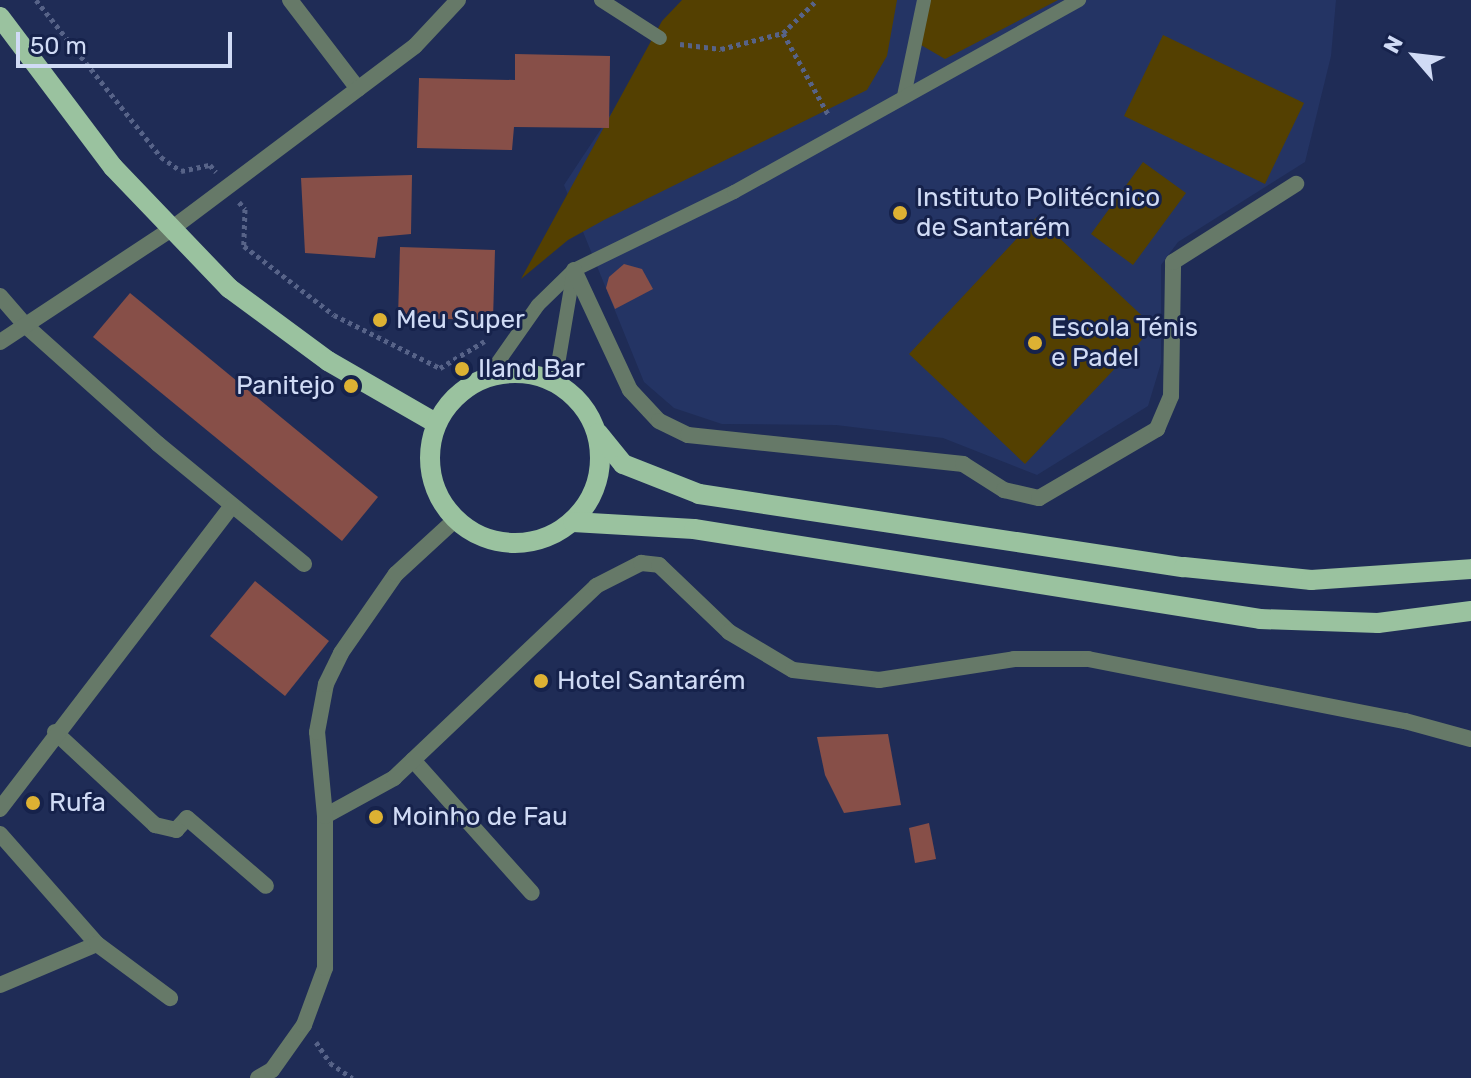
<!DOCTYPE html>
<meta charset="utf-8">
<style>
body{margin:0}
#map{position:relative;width:1471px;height:1078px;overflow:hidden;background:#1f2c56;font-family:Rubik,sans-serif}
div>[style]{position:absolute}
.built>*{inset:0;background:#243464}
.green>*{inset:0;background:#544001}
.building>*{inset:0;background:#874f48}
.path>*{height:5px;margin-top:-2.5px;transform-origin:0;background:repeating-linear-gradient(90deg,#576388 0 4px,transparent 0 8px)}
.lane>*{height:14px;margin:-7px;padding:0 7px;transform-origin:7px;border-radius:7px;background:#667968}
.street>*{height:16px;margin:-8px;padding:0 8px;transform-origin:8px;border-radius:8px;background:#667968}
.primary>*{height:20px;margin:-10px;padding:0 10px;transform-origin:10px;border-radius:10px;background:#9ac29f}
.primary>.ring{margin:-10px;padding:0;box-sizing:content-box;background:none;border:20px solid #9ac29f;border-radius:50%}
.dots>*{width:22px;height:22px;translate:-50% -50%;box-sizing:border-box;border:4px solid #16224b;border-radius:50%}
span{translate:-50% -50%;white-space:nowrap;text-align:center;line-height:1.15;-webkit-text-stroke:6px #16224b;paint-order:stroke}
.poi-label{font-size:26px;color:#d0dbf5}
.left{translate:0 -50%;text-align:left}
.right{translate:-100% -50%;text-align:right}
.north{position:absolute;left:1375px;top:16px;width:80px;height:80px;-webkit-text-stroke:6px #16224b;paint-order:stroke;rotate:298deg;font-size:22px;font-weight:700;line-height:32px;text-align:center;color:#d0dbf5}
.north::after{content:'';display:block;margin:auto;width:28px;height:36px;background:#d0dbf5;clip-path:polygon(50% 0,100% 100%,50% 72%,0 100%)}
.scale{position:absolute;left:16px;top:32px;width:216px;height:36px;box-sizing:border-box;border:4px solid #d0dbf5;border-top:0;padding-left:10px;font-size:24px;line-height:28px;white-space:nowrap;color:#d0dbf5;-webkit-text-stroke:6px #16224b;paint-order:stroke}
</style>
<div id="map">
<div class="built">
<div style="clip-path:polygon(686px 0,1336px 0,1331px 56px,1305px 162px,1178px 242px,1161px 265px,1161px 363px,1148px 406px,1037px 475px,943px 438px,836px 425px,722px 424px,674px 408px,644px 382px,564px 185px)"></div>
</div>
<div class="green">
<div style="clip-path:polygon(682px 0,897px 0,887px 56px,867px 90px,604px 220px,568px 240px,521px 279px,662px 21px)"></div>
<div style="clip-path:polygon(929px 0,1058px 0,945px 59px,921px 45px)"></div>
<div style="clip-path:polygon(1163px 35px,1304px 103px,1265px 184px,1124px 116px)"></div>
<div style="clip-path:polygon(1143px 162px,1186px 193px,1133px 265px,1091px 234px)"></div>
<div style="clip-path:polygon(1037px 217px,1154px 327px,1025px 464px,909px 354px)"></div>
</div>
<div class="building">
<div style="clip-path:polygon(515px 54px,610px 56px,609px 128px,514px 127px,512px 150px,417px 148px,419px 78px,515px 80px)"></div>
<div style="clip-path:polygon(412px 175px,411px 234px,378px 237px,375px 258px,305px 253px,301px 178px)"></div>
<div style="clip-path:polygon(400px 247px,495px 250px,493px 320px,398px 318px)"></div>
<div style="clip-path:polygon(624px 264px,642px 269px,653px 289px,615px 309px,606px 288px,609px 277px)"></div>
<div style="clip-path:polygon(130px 293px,378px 497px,342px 541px,93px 337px)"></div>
<div style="clip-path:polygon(255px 581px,329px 641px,285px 696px,210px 636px)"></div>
<div style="clip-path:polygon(888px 734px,901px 805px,844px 813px,825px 775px,817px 737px)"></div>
<div style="clip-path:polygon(929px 823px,936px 859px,915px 863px,909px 828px)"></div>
</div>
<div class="path">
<div style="left:36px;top:0;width:201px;rotate:51.5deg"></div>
<div style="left:161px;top:157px;width:24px;rotate:35deg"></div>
<div style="left:181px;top:171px;width:30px;rotate:-12deg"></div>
<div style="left:210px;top:165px;width:9px;rotate:49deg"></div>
<div style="left:783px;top:33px;width:47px;rotate:-44.1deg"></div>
<div style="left:680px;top:44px;width:41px;rotate:7deg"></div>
<div style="left:721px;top:49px;width:64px;rotate:-14.5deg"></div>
<div style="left:783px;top:33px;width:95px;rotate:61deg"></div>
<div style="left:239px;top:202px;width:9px;rotate:49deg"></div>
<div style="left:245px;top:209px;width:37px;rotate:92deg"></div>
<div style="left:244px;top:246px;width:113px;rotate:37.5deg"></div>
<div style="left:334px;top:315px;width:119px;rotate:26.6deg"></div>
<div style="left:440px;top:368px;width:52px;rotate:-31deg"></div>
<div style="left:316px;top:1042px;width:25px;rotate:56deg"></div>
<div style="left:330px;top:1063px;width:27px;rotate:34deg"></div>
</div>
<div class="lane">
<div style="left:601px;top:0;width:70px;rotate:32.8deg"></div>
<div style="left:904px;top:96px;width:98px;rotate:-78.2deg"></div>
<div style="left:489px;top:375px;width:85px;rotate:-55deg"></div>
<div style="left:538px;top:305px;width:50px;rotate:-44.2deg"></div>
<div style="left:574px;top:270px;width:178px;rotate:-26deg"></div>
<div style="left:734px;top:192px;width:395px;rotate:-29.1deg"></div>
<div style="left:555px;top:382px;width:114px;rotate:-80.4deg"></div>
</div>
<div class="street">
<div style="left:290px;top:0;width:112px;rotate:52.6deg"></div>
<div style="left:574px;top:270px;width:132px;rotate:65deg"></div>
<div style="left:630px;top:390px;width:42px;rotate:46.9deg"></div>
<div style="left:659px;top:421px;width:32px;rotate:26deg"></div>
<div style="left:688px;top:435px;width:277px;rotate:6deg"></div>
<div style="left:963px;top:464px;width:49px;rotate:32.4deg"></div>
<div style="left:1004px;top:490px;width:36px;rotate:13deg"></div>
<div style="left:1039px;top:498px;width:137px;rotate:-30.3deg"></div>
<div style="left:1157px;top:429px;width:36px;rotate:-67deg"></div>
<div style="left:1171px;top:396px;width:134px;rotate:-89.1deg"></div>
<div style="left:1173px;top:262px;width:146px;rotate:-32.4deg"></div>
<div style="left:0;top:296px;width:38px;rotate:49deg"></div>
<div style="left:25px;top:325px;width:178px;rotate:41.8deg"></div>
<div style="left:158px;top:444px;width:189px;rotate:39.4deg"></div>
<div style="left:0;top:342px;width:204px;rotate:-33.4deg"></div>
<div style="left:170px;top:230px;width:306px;rotate:-36.9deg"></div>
<div style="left:415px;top:46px;width:63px;rotate:-46.9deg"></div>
<div style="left:55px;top:732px;width:137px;rotate:42.9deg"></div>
<div style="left:155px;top:825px;width:22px;rotate:13deg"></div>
<div style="left:176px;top:830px;width:16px;rotate:-47deg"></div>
<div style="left:187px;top:818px;width:104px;rotate:40.7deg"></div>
<div style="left:413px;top:760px;width:178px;rotate:48.2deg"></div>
<div style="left:0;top:809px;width:382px;rotate:-52.6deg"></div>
<div style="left:325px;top:816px;width:79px;rotate:-28.8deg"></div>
<div style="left:394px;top:778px;width:279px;rotate:-43.5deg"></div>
<div style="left:596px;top:586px;width:51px;rotate:-27.1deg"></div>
<div style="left:641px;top:563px;width:18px;rotate:6deg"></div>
<div style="left:659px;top:565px;width:97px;rotate:43.7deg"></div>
<div style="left:729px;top:632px;width:74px;rotate:30.7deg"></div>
<div style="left:793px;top:670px;width:87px;rotate:6.6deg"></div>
<div style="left:879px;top:680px;width:137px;rotate:-8.8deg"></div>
<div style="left:1014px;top:659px;width:74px"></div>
<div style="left:1088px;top:659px;width:323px;rotate:11.1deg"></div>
<div style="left:1405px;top:721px;width:68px;rotate:15.3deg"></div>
<div style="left:0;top:834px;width:147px;rotate:48.6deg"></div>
<div style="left:97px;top:944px;width:105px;rotate:157.1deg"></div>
<div style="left:97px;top:944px;width:91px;rotate:36.5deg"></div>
<div style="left:258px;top:1078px;width:16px;rotate:-30deg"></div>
<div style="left:272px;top:1070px;width:55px;rotate:-54.6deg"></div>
<div style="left:304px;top:1025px;width:61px;rotate:-69.8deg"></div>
<div style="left:325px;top:968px;width:152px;rotate:-90deg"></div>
<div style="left:325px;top:816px;width:84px;rotate:-95.4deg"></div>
<div style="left:317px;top:732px;width:49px;rotate:-79.4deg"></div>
<div style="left:326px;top:684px;width:34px;rotate:-64deg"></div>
<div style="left:341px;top:653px;width:96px;rotate:-55.2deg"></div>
<div style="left:396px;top:574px;width:80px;rotate:-42.5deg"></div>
</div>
<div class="primary">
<div style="left:0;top:17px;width:188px;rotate:53deg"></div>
<div style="left:113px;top:167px;width:168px;rotate:46.2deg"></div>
<div style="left:229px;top:288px;width:123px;rotate:36.4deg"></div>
<div style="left:328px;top:361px;width:125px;rotate:29.9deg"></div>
<div class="ring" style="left:430px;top:373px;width:150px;height:150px"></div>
<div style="left:598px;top:433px;width:40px;rotate:51deg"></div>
<div style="left:623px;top:464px;width:82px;rotate:21.5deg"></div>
<div style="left:699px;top:494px;width:490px;rotate:8.6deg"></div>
<div style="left:1184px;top:567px;width:128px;rotate:5.8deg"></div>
<div style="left:1311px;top:580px;width:160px;rotate:-3.9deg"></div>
<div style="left:573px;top:522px;width:121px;rotate:3.3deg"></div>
<div style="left:694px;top:529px;width:573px;rotate:9.03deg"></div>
<div style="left:1260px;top:619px;width:118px;rotate:1.9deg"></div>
<div style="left:1378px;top:623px;width:94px;rotate:-7.4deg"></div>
</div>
<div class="dots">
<div style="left:900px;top:213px;background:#ddb133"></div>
<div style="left:380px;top:320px;background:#ddb133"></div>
<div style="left:1035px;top:343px;background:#ddb133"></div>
<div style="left:462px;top:369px;background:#ddb133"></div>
<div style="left:351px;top:386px;background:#ddb133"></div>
<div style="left:541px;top:681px;background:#ddb133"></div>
<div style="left:33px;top:803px;background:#ddb133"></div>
<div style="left:376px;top:817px;background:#ddb133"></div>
</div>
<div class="poi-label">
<span class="left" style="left:916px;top:213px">Instituto Politécnico<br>de Santarém</span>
<span class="left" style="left:396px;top:320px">Meu Super</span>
<span class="left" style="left:1051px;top:343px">Escola Ténis<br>e Padel</span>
<span class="left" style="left:478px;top:369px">Iland Bar</span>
<span class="right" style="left:335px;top:386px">Panitejo</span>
<span class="left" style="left:557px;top:681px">Hotel Santarém</span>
<span class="left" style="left:49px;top:803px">Rufa</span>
<span class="left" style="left:392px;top:817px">Moinho de Fau</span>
</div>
<div class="north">N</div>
<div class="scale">50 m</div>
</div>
